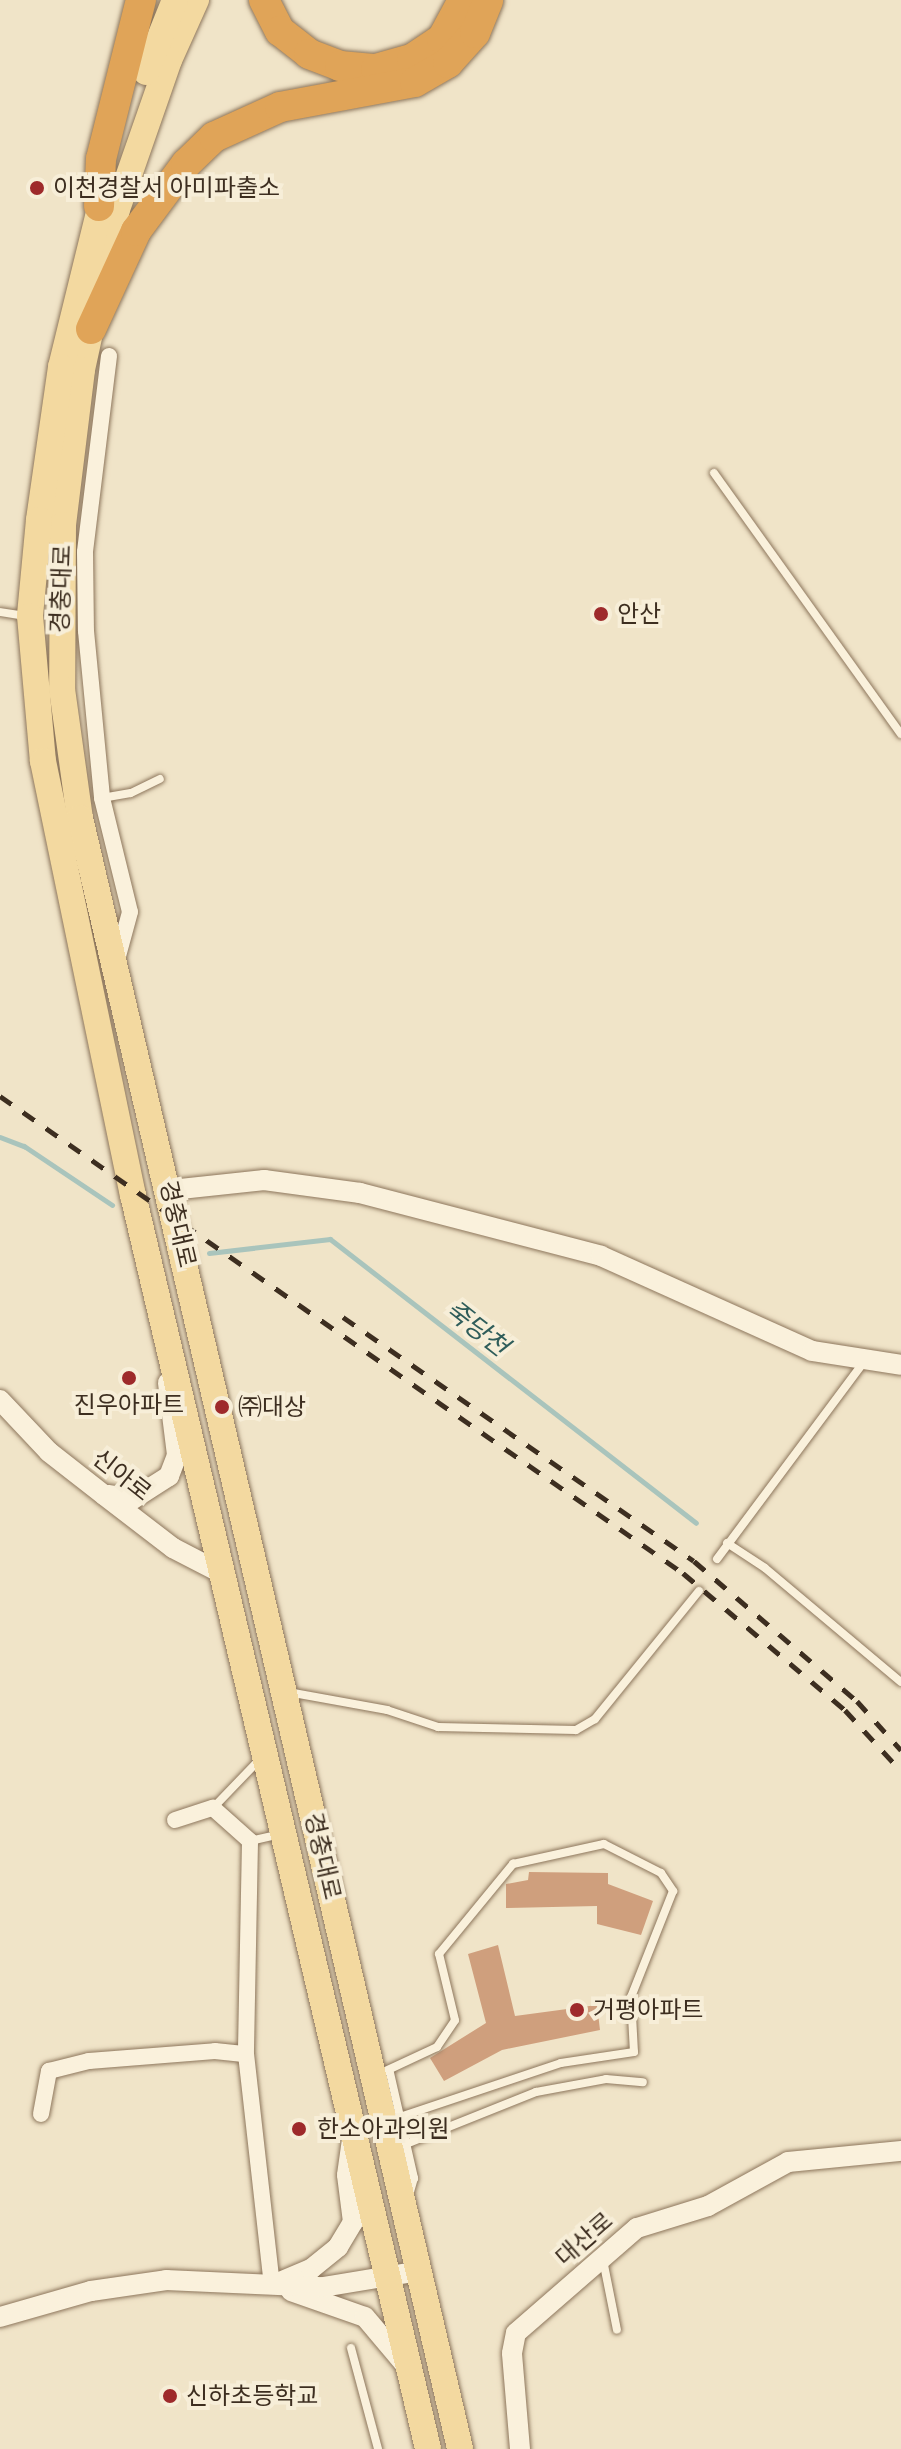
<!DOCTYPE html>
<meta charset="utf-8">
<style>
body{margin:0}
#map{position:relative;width:901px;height:2449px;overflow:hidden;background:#f0e4c8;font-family:Lora,"Noto Sans KR",serif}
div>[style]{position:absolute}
.stream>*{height:5px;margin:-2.5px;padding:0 2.5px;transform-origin:2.5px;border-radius:2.5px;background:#a9c4bc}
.building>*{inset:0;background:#cf9f7d}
.roads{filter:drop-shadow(0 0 2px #8d765c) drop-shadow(0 0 2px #8d765c)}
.service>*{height:8px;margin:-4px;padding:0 4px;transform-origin:4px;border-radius:4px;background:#faf1dc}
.minor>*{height:16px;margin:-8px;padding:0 8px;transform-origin:8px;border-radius:8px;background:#faf1dc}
.tertiary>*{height:20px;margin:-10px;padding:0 10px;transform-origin:10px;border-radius:10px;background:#faf1dc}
.primary>*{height:26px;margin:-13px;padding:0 13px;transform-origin:13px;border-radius:13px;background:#f3d9a0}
.motorway>*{height:30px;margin:-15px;padding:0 15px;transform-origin:15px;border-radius:15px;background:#e0a458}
.rail>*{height:5px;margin-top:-2.5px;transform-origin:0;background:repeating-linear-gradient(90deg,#3d2e20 0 14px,transparent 0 28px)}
.dots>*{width:22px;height:22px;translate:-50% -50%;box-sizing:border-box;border:4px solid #f7eed8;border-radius:50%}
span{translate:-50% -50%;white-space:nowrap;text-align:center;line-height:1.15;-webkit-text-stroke:8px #f7eed8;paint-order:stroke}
.poi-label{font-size:24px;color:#3d2e20}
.left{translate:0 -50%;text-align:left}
.street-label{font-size:24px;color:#3d2e20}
.water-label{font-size:26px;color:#2f5d5a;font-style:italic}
</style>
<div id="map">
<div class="stream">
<div style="left:0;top:1137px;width:26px;rotate:21deg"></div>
<div style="left:24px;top:1146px;width:106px;rotate:33.8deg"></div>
<div style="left:209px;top:1253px;width:122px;rotate:-6.6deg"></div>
<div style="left:330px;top:1239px;width:463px;rotate:37.8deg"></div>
</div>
<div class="building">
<div style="clip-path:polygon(529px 1872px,608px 1873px,608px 1884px,653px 1901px,641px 1935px,597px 1924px,597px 1906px,506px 1908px,506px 1884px,528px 1880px)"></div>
<div style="clip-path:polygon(498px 1945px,515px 2016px,597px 2005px,600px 2030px,502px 2050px,444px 2081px,430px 2058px,486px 2023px,468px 1954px)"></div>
</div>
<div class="roads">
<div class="service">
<div style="left:714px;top:473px;width:321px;rotate:54.4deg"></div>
<div style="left:0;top:612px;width:25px;rotate:9deg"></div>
<div style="left:102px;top:798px;width:29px;rotate:-10deg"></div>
<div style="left:131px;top:793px;width:32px;rotate:-26deg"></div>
<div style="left:727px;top:1543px;width:45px;rotate:33.3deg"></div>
<div style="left:765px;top:1568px;width:177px;rotate:40deg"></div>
<div style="left:717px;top:1559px;width:246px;rotate:-53.3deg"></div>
<div style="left:288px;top:1692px;width:101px;rotate:10.3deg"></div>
<div style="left:387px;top:1710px;width:54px;rotate:18.4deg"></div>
<div style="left:438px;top:1727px;width:138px;rotate:1.2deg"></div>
<div style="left:576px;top:1730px;width:22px;rotate:-30deg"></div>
<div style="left:595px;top:1719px;width:165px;rotate:-50.9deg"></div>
<div style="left:213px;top:1808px;width:68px;rotate:-46.2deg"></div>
<div style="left:250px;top:1841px;width:31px;rotate:-13deg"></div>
<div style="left:390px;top:2073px;width:108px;rotate:77.1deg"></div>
<div style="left:414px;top:2178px;width:19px;rotate:106deg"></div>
<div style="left:377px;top:2075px;width:66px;rotate:-25deg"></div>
<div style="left:437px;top:2047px;width:32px;rotate:-56deg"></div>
<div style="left:455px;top:2020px;width:68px;rotate:-103.6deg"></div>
<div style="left:439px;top:1954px;width:117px;rotate:-50.6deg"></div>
<div style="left:513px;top:1864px;width:93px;rotate:-12.4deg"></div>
<div style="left:604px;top:1844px;width:64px;rotate:27deg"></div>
<div style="left:661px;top:1873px;width:22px;rotate:56deg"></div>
<div style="left:673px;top:1891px;width:114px;rotate:111.6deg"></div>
<div style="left:631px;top:1997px;width:55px;rotate:86.9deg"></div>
<div style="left:634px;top:2052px;width:74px;rotate:171.4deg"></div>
<div style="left:561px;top:2063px;width:170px;rotate:161.5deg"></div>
<div style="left:406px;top:2144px;width:140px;rotate:-21.8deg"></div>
<div style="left:536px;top:2092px;width:71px;rotate:-10.5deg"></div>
<div style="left:606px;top:2079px;width:37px;rotate:5deg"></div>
<div style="left:603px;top:2260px;width:71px;rotate:78.7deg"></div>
<div style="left:351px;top:2348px;width:105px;rotate:75deg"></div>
</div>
<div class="minor">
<div style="left:109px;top:356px;width:197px;rotate:97deg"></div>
<div style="left:85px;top:552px;width:79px;rotate:89.3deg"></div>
<div style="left:86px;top:631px;width:168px;rotate:84.5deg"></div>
<div style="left:102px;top:798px;width:117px;rotate:76.2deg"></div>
<div style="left:130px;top:912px;width:50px;rotate:105.2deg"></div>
<div style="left:175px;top:1820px;width:40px;rotate:-18deg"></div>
<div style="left:213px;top:1808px;width:50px;rotate:41.7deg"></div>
<div style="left:250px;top:1841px;width:213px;rotate:91.1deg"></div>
<div style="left:246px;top:2054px;width:232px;rotate:83.6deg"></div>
<div style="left:41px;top:2114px;width:44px;rotate:-79.5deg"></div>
<div style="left:49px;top:2071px;width:41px;rotate:-14deg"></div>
<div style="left:89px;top:2061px;width:126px;rotate:-4.5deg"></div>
<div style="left:215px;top:2051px;width:31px;rotate:6deg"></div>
</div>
<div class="tertiary">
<div style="left:171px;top:1190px;width:94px;rotate:-6.1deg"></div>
<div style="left:264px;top:1180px;width:97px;rotate:7.7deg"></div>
<div style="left:360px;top:1193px;width:249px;rotate:14.6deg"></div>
<div style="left:601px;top:1256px;width:231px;rotate:24.2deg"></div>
<div style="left:812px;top:1351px;width:90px;rotate:8.9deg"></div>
<div style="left:0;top:1400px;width:71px;rotate:46.7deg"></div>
<div style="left:49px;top:1452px;width:70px;rotate:38deg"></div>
<div style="left:104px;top:1495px;width:87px;rotate:37.5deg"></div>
<div style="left:173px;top:1548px;width:59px;rotate:27.4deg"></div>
<div style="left:108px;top:1495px;width:25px;rotate:9deg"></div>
<div style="left:133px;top:1499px;width:43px;rotate:-32.6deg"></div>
<div style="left:169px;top:1476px;width:22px;rotate:-69deg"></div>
<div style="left:177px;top:1455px;width:73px;rotate:-97.1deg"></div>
<div style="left:280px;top:2282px;width:34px;rotate:-23deg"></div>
<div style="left:311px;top:2269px;width:35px;rotate:-39deg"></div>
<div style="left:338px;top:2247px;width:29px;rotate:-59deg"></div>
<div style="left:353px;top:2222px;width:47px;rotate:-97.3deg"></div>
<div style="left:347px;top:2175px;width:35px;rotate:-82deg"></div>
<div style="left:291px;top:2291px;width:78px;rotate:19.4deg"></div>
<div style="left:365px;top:2317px;width:67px;rotate:49.9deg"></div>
<div style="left:0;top:2317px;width:95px;rotate:-15.9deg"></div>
<div style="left:91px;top:2291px;width:76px;rotate:-8.3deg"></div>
<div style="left:166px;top:2280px;width:157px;rotate:2.6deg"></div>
<div style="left:323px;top:2287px;width:98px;rotate:-9.4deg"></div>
<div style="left:520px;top:2449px;width:96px;rotate:-94.8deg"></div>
<div style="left:512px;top:2353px;width:20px;rotate:-79deg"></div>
<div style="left:516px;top:2333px;width:160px;rotate:-41deg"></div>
<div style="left:637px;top:2228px;width:74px;rotate:-17.2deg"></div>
<div style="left:708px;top:2206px;width:91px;rotate:-28.8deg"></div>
<div style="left:788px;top:2162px;width:114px;rotate:-5.6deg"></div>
</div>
<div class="primary">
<div style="left:196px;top:0;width:66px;rotate:114.2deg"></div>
<div style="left:169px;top:60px;width:158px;rotate:109.2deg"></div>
<div style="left:117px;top:209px;width:165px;rotate:102.3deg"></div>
<div style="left:82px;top:370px;width:156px;rotate:97deg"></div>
<div style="left:63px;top:525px;width:164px;rotate:90.3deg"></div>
<div style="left:62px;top:689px;width:130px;rotate:82.1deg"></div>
<div style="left:80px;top:818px;width:1675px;rotate:76.88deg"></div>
<div style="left:146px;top:72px;width:78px;rotate:-68.1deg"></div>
<div style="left:105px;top:188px;width:184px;rotate:103.8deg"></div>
<div style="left:61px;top:367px;width:155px;rotate:98.2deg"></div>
<div style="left:39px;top:520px;width:96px;rotate:95.4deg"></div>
<div style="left:30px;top:616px;width:146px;rotate:84.9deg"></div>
<div style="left:43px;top:761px;width:443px;rotate:78.3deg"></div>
<div style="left:133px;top:1195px;width:1288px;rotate:76.76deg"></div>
</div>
<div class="motorway">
<div style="left:264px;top:0;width:35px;rotate:63deg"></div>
<div style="left:280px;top:31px;width:37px;rotate:38deg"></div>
<div style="left:309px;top:54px;width:33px;rotate:21deg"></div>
<div style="left:340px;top:66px;width:36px;rotate:5deg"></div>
<div style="left:376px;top:69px;width:37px;rotate:-16deg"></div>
<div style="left:412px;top:59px;width:36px;rotate:-34deg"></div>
<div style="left:442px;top:39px;width:44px;rotate:-61.7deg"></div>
<div style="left:99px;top:206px;width:47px;rotate:-87.6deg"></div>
<div style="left:101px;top:159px;width:164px;rotate:-75.9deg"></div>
<div style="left:91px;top:329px;width:108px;rotate:-65.3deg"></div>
<div style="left:136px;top:231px;width:84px;rotate:-53.3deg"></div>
<div style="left:186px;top:164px;width:39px;rotate:-44deg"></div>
<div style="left:214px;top:137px;width:72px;rotate:-24.4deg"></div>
<div style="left:280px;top:107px;width:137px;rotate:-10.5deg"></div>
<div style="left:415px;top:82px;width:38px;rotate:-30deg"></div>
<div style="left:448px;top:63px;width:40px;rotate:-48deg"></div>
<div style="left:475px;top:33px;width:35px;rotate:-68deg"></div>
</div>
</div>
<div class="rail">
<div style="left:0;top:1096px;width:833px;rotate:34.93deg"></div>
<div style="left:683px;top:1573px;width:212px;rotate:40.2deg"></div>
<div style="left:845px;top:1710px;width:83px;rotate:47.4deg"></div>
<div style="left:343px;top:1317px;width:427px;rotate:34.8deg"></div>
<div style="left:694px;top:1561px;width:215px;rotate:40.7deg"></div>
<div style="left:857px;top:1701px;width:66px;rotate:48.1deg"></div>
</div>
<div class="dots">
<div style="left:37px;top:188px;background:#9e2a2b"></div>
<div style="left:601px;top:614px;background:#9e2a2b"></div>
<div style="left:129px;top:1378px;background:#9e2a2b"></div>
<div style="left:222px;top:1407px;background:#9e2a2b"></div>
<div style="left:577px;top:2010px;background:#9e2a2b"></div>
<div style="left:299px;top:2129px;background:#9e2a2b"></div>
<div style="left:170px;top:2396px;background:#9e2a2b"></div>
</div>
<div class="poi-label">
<span class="left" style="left:53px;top:188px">이천경찰서 아미파출소</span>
<span class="left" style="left:617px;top:614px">안산</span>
<span style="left:129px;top:1405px">진우아파트</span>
<span class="left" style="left:238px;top:1407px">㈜대상</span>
<span class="left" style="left:593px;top:2010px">거평아파트</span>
<span class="left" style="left:317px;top:2129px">한소아과의원</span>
<span class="left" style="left:186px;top:2396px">신하초등학교</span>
</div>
<div class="street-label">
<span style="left:61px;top:589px;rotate:-88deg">경충대로</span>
<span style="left:178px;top:1224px;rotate:77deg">경충대로</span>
<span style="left:122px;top:1475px;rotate:38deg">신아로</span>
<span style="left:323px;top:1856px;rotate:77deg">경충대로</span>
<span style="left:584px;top:2239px;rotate:-41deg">대산로</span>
</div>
<div class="water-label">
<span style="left:477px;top:1328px;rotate:38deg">죽당천</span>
</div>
</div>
